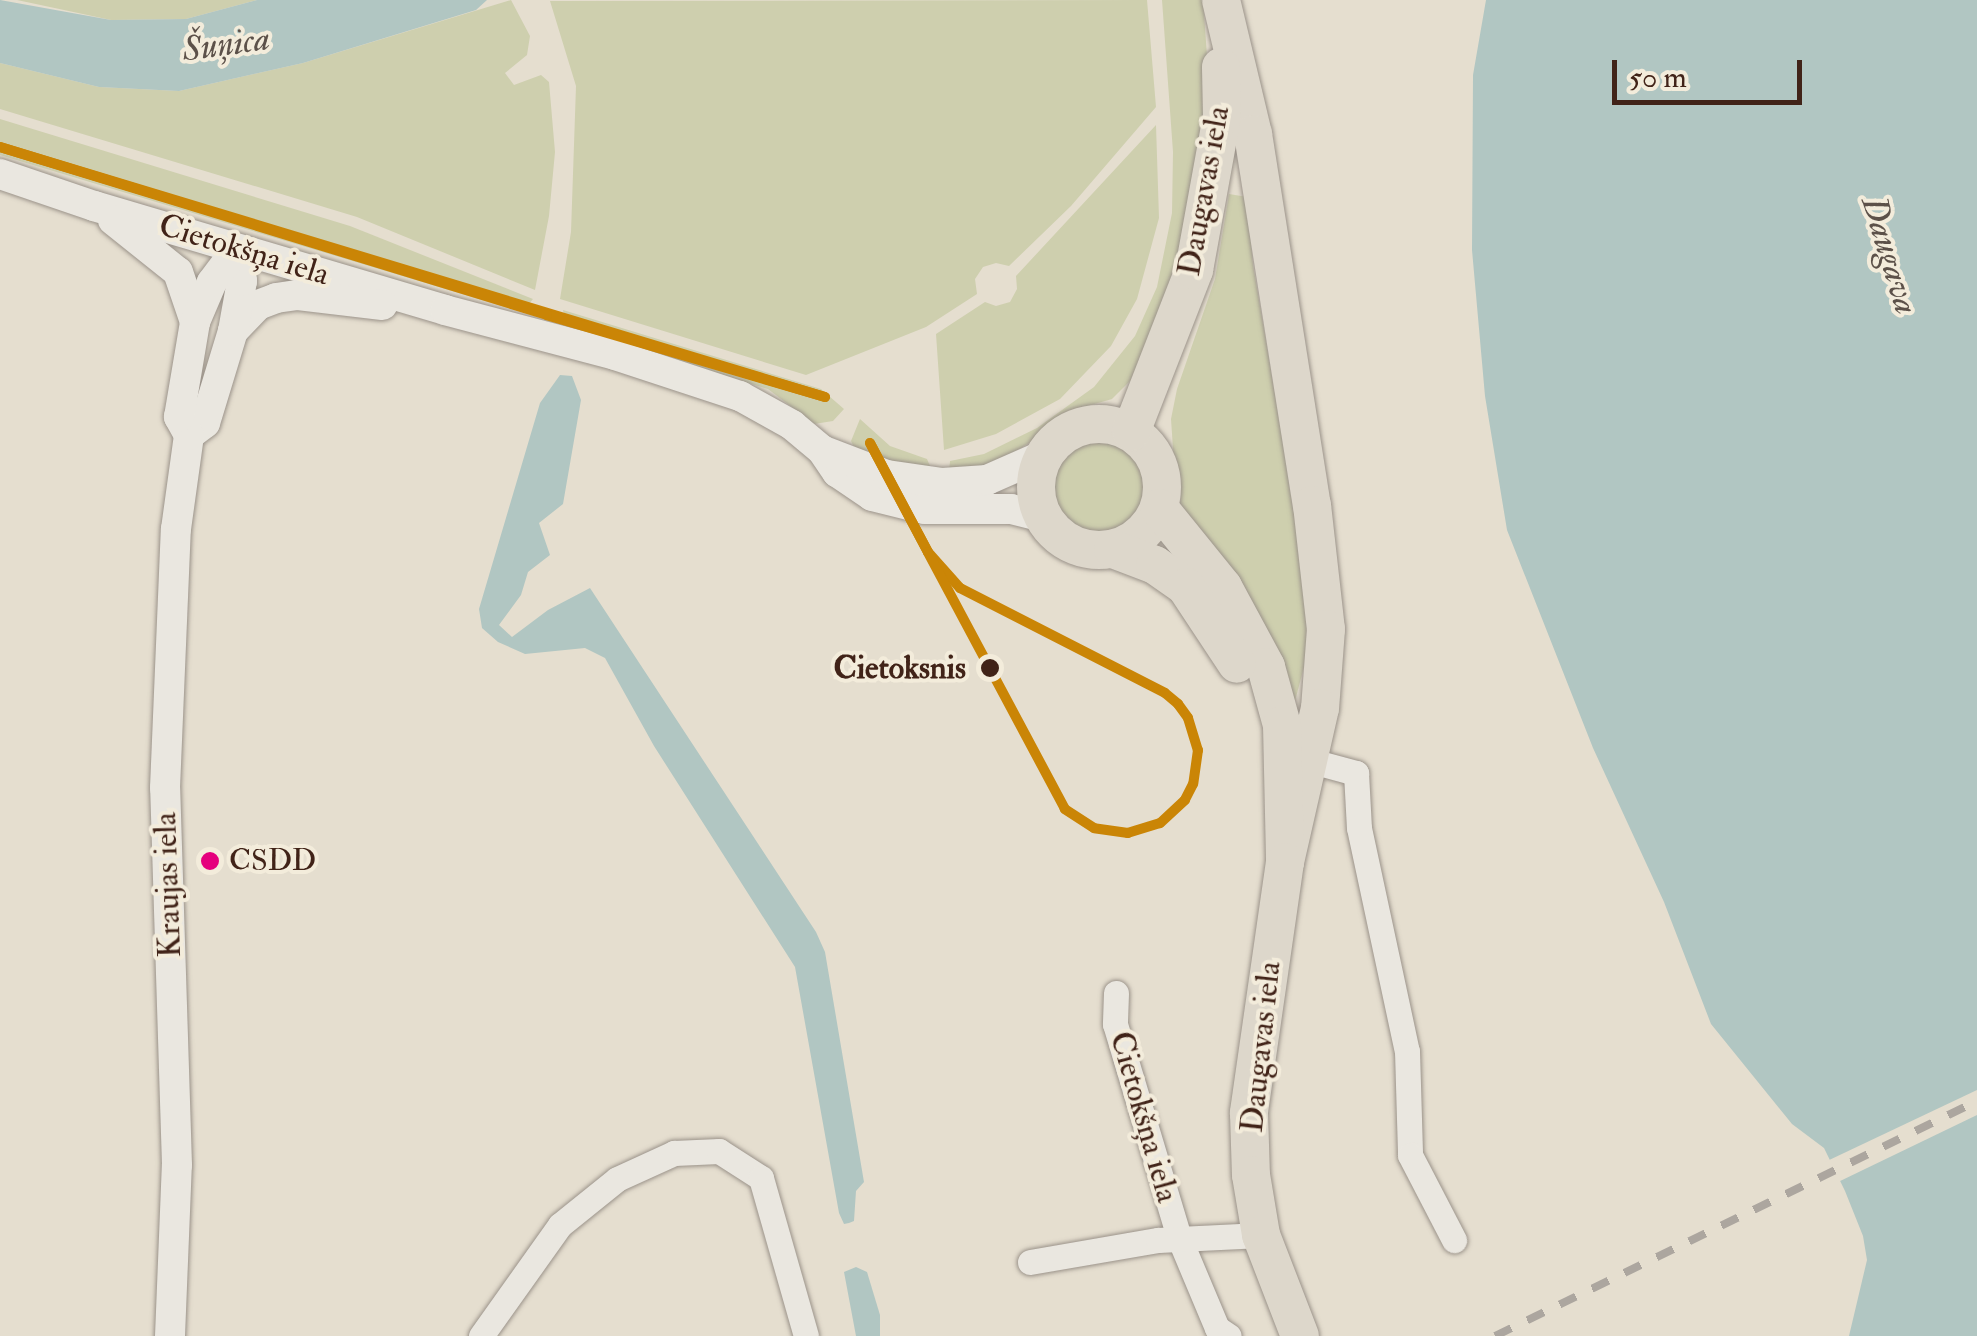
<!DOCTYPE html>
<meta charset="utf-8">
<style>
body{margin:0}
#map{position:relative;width:1977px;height:1336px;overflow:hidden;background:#e5decf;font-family:"IM FELL Double Pica",serif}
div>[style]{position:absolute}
.green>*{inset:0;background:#cecfae}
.round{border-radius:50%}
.water>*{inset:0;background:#b1c6c2}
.pier>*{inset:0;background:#e5decf}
.roads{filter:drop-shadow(0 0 2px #9b938a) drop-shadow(0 0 2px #9b938a)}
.minor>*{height:25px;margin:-12.5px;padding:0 12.5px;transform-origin:12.5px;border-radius:12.5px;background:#eae7e0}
.tertiary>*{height:30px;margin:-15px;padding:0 15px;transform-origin:15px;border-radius:15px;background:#eae7e0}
.primary>*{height:38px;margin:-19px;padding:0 19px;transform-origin:19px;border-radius:19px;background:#ddd7cb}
.primary>.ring{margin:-19px;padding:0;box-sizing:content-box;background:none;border:38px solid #ddd7cb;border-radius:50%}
.rail>*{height:8px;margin-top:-4px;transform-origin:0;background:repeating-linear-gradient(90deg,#aca69f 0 18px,transparent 0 36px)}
.tram-1>*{height:10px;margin:-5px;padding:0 5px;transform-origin:5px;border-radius:5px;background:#ca8506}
.dots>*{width:28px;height:28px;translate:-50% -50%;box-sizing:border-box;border:5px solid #f3ecdb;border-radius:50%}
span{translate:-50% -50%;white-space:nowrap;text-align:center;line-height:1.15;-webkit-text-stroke:8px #f3ecdb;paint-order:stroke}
.bus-label{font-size:30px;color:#412318}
.left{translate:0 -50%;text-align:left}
.street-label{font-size:32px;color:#412318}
.stop-label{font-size:32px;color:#412318;font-weight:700}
.right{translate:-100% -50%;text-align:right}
.water-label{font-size:35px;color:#5c5149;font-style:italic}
.scale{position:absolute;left:1612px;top:60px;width:190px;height:45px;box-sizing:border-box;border:5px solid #412318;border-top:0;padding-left:12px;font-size:30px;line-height:35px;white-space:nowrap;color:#412318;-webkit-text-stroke:8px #f3ecdb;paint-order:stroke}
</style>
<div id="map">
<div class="green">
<div style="clip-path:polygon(17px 0,257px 0,186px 19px,111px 20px)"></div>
<div style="clip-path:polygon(511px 0,530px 36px,527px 55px,505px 73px,514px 85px,541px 75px,549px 82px,555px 152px,549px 216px,535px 290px,357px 217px,0 109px,0 63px,99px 87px,179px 91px,303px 63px)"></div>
<div style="clip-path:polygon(1147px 0,1156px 107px,1071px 206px,1009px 266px,996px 263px,983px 267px,975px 279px,977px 294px,926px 327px,806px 375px,560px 299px,571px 232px,576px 86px,550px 1px)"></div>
<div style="clip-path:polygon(1162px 0,1203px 0,1208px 70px,1203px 149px,1192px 208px,1165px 299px,1134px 377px,1112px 399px,1084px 407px,998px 463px,949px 473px,950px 461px,984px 454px,1037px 428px,1094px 387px,1135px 336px,1157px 287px,1172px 213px,1173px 152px)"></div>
<div style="clip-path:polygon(0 119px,350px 226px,533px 299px,522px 312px,0 155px)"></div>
<div style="clip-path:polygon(1156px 125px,1159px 218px,1137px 299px,1111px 346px,1060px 399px,996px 434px,944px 450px,936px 334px,985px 302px,996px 306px,1010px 302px,1017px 289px,1016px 276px)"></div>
<div style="clip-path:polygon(1229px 194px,1247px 197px,1253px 265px,1308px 587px,1308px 652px,1295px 701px,1179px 507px,1181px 497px,1176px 493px,1171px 419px,1177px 389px,1215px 279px)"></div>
<div style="clip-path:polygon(563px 310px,821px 389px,844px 409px,833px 421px,814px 424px,768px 389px,567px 327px)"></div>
<div style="clip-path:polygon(860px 419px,890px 446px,927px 459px,933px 473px,857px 453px,851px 441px)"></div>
<div class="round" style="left:1053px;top:440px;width:94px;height:94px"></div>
</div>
<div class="water">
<div style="clip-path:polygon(0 0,111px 20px,186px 19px,257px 0,487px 0,476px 10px,303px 63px,179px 91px,99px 87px,0 63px)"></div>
<div style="clip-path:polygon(1486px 0,1977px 0,1977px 1336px,1849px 1336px,1867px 1260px,1863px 1236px,1845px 1191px,1824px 1148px,1792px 1124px,1711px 1024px,1664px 902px,1593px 748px,1507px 530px,1485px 396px,1472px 250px,1473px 75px)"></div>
<div style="clip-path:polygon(560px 375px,572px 376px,581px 400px,563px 504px,539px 523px,550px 555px,528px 572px,521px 595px,499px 625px,512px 637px,548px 610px,590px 588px,816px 932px,825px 952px,864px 1182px,856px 1191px,854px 1221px,849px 1223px,844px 1224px,839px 1213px,795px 967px,654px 746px,605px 658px,585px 648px,525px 654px,498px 642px,482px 628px,479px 609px,540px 403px)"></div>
<div style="clip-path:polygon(856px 1267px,867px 1272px,880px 1315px,880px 1336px,856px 1336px,844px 1272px)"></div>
</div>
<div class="pier">
<div style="clip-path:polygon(1977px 1090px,1977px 1115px,1836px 1183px,1825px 1162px)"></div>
</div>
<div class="roads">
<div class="minor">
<div style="left:1308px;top:760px;width:50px;rotate:15.2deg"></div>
<div style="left:1356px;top:773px;width:55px;rotate:86.9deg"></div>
<div style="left:1359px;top:828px;width:228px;rotate:77.9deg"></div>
<div style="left:1407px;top:1051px;width:104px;rotate:88.3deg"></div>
<div style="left:1410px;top:1155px;width:96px;rotate:62.6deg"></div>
<div style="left:1116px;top:993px;width:31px;rotate:92deg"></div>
<div style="left:1115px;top:1024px;width:226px;rotate:73.3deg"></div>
<div style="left:1180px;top:1240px;width:95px;rotate:67.2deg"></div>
<div style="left:1217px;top:1328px;width:14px;rotate:34deg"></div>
<div style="left:1030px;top:1262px;width:130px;rotate:-9.8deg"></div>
<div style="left:1158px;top:1240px;width:103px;rotate:-2.8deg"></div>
<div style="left:481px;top:1336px;width:136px;rotate:-54.6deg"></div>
<div style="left:560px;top:1225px;width:73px;rotate:-38.9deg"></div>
<div style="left:617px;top:1179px;width:63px;rotate:-24.5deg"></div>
<div style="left:674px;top:1153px;width:45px;rotate:-2.5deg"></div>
<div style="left:719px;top:1151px;width:50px;rotate:32.7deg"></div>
<div style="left:761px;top:1178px;width:164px;rotate:74.1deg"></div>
</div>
<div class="tertiary">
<div style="left:0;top:174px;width:99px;rotate:18.8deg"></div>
<div style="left:94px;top:206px;width:366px;rotate:16.5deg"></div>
<div style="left:445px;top:310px;width:176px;rotate:14.8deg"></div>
<div style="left:615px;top:355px;width:132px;rotate:18.2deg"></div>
<div style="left:740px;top:396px;width:60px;rotate:29.1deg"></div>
<div style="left:792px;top:425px;width:39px;rotate:40deg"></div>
<div style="left:822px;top:450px;width:27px;rotate:56deg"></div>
<div style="left:837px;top:472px;width:42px;rotate:34.4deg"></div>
<div style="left:872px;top:496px;width:54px;rotate:14deg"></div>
<div style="left:924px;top:509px;width:87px"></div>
<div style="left:1011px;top:509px;width:33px;rotate:14deg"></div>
<div style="left:113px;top:220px;width:83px;rotate:38.7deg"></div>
<div style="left:178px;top:272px;width:53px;rotate:71.2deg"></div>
<div style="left:233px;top:331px;width:36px;rotate:-46deg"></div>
<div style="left:258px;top:305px;width:19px;rotate:-21deg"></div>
<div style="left:276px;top:298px;width:22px;rotate:-8deg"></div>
<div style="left:298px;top:295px;width:85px;rotate:6.8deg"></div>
<div style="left:189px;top:435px;width:20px;rotate:-37deg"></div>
<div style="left:205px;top:423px;width:96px;rotate:-73.1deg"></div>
<div style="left:233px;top:331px;width:51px;rotate:-79.8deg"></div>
<div style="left:242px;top:281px;width:32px;rotate:-99deg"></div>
<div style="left:824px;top:451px;width:67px;rotate:20.9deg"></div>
<div style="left:887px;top:475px;width:56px;rotate:8.3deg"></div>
<div style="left:942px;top:483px;width:45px;rotate:-3.8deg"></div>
<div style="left:987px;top:480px;width:62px;rotate:-23.7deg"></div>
<div style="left:170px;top:1336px;width:171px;rotate:-87.7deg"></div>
<div style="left:177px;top:1165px;width:377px;rotate:-91.8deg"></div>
<div style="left:165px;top:788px;width:259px;rotate:-87.6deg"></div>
<div style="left:176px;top:529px;width:95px;rotate:-82.1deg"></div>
<div style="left:189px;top:435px;width:21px;rotate:-119deg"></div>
<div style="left:179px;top:417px;width:96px;rotate:-80.4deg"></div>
<div style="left:195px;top:322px;width:43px;rotate:-67deg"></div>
<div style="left:212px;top:282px;width:41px;rotate:-52.9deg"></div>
</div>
<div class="primary">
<div style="left:1221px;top:0;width:138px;rotate:76.6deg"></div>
<div style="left:1253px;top:134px;width:376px;rotate:81deg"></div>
<div style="left:1312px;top:505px;width:125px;rotate:83.6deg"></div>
<div style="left:1326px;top:629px;width:79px;rotate:94.3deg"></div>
<div style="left:1320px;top:708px;width:158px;rotate:102.8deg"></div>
<div class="ring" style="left:1036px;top:424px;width:88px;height:88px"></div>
<div style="left:1131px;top:432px;width:174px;rotate:-68.7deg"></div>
<div style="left:1194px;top:270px;width:157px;rotate:-79.7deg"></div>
<div style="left:1222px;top:116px;width:49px;rotate:-91.2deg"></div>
<div style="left:1159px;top:508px;width:102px;rotate:51deg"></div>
<div style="left:1223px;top:587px;width:91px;rotate:61.7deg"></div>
<div style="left:1266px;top:667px;width:60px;rotate:74.6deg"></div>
<div style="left:1282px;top:725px;width:137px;rotate:88.7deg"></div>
<div style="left:1285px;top:862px;width:254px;rotate:98.2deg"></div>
<div style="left:1249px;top:1113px;width:62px;rotate:88.2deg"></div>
<div style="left:1251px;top:1175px;width:61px;rotate:80.5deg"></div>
<div style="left:1261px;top:1235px;width:108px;rotate:68.9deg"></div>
<div style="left:1113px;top:549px;width:45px;rotate:20.9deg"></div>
<div style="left:1155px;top:565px;width:38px;rotate:35deg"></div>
<div style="left:1186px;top:587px;width:92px;rotate:56.5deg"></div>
</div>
</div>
<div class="rail">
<div style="left:1495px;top:1336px;width:536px;rotate:-25.99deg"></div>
</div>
<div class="tram-1">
<div style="left:0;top:147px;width:862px;rotate:16.86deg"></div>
<div style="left:825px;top:397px;width:290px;rotate:-163.6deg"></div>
<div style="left:547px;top:315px;width:572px;rotate:-162.93deg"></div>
<div style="left:870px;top:443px;width:123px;rotate:62deg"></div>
<div style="left:870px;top:443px;width:123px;rotate:62deg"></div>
<div style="left:928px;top:552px;width:48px;rotate:48.4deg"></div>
<div style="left:960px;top:588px;width:230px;rotate:27.1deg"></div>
<div style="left:1165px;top:693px;width:17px;rotate:40deg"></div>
<div style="left:1178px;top:704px;width:17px;rotate:54deg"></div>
<div style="left:1188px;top:718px;width:34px;rotate:73deg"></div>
<div style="left:1198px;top:750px;width:34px;rotate:98deg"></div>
<div style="left:1193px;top:784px;width:18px;rotate:117deg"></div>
<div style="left:1185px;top:800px;width:34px;rotate:137deg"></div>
<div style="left:1160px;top:823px;width:34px;rotate:163deg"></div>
<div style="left:1128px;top:833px;width:34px;rotate:-172deg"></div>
<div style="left:1094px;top:828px;width:35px;rotate:-147deg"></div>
<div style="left:1065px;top:809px;width:291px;rotate:-118.1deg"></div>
</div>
<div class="dots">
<div style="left:990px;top:668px;background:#412318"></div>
<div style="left:210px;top:861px;background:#e5007d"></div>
</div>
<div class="bus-label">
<span class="left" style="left:229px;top:861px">CSDD</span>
</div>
<div class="street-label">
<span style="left:1204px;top:191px;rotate:-80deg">Daugavas iela</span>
<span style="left:244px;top:250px;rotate:17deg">Cietokšņa iela</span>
<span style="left:168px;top:885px;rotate:-92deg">Kraujas iela</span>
<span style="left:1261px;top:1047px;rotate:-84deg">Daugavas iela</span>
<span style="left:1144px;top:1117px;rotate:74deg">Cietokšņa iela</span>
</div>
<div class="stop-label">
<span class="right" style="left:966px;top:668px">Cietoksnis</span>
</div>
<div class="water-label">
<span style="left:226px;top:44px;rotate:-8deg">Šuņica</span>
<span style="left:1890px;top:255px;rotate:73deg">Daugava</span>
</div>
<div class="scale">50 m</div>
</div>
